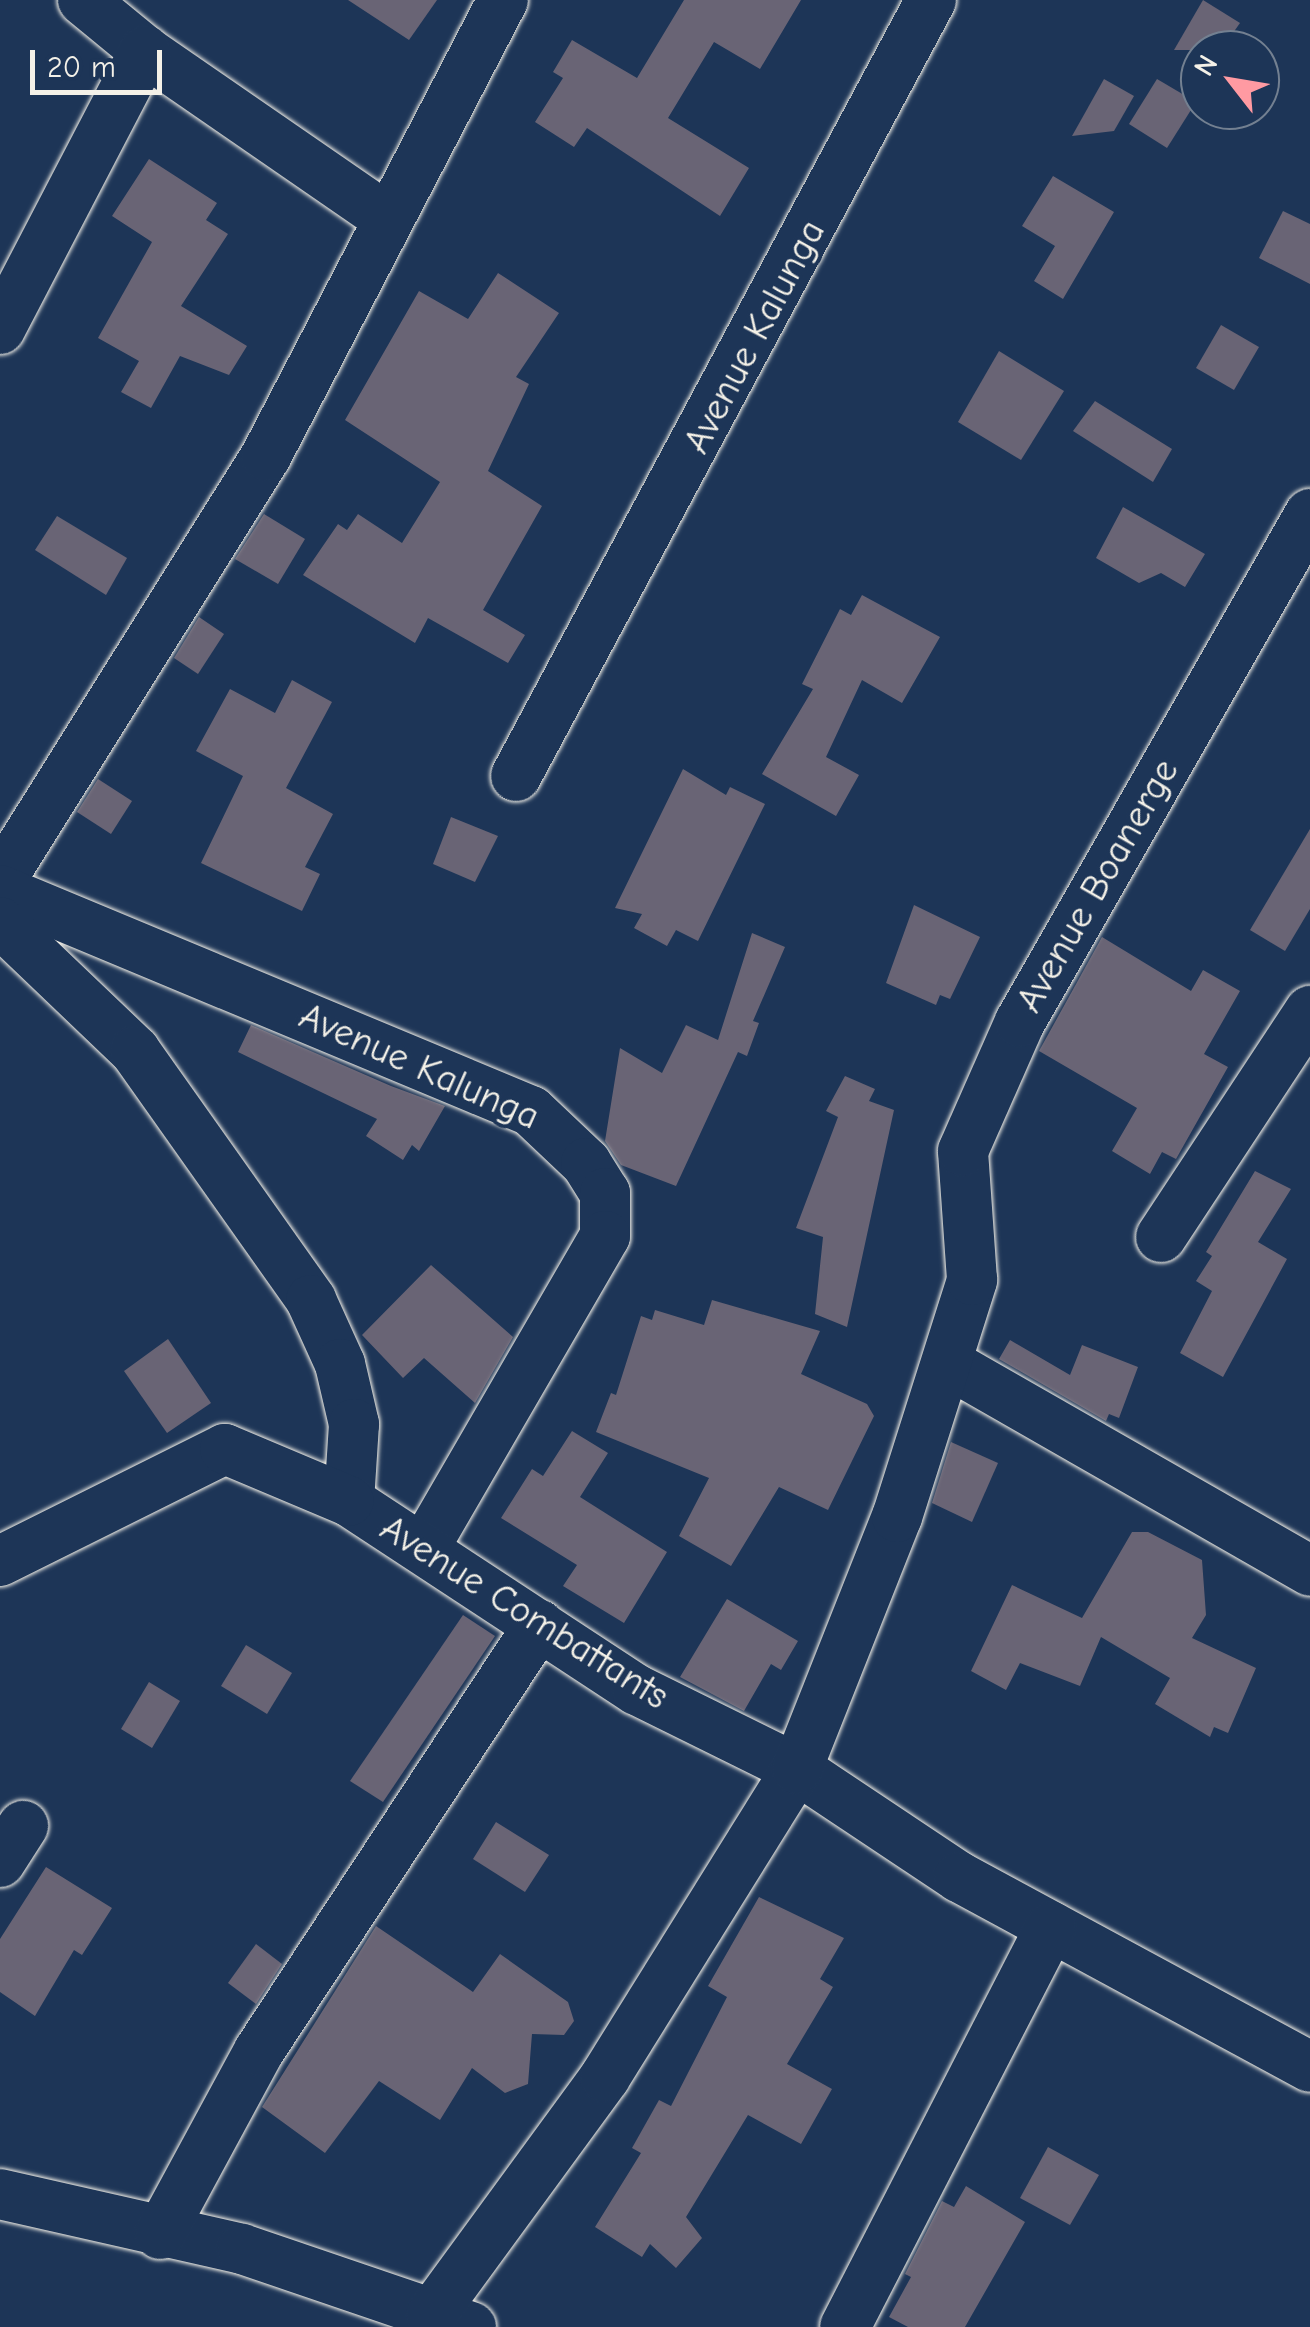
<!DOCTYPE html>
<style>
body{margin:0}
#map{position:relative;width:1310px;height:2327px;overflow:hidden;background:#1d3557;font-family:"Comic Neue",sans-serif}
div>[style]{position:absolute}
.building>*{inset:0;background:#696475}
.roads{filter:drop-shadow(0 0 2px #f4f1e8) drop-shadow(0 0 2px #f4f1e8)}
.minor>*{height:50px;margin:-25px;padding:0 25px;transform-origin:25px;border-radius:25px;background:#1d3557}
span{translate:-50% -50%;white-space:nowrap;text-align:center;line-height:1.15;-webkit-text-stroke:8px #1d3557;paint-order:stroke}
.street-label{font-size:38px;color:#f4f1e8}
.north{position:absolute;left:1180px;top:30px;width:100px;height:100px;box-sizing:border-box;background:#1d3557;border:2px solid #738091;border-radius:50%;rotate:301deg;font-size:28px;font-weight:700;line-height:40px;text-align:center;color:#f4f1e8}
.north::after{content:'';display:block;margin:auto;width:35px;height:45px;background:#ff9aa2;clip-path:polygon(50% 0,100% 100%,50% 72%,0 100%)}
.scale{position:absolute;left:30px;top:50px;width:132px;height:45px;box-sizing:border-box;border:5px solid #f4f1e8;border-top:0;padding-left:12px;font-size:30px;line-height:35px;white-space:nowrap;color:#f4f1e8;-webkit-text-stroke:8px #1d3557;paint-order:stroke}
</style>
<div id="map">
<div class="building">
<div style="clip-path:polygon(348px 0,437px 0,409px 40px)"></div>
<div style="clip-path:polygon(684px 0,801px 0,760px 69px,714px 42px,668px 118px,749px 168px,720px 216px,587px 128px,574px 147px,535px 122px,563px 78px,553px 72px,572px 40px,637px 78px)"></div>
<div style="clip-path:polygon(1203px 0,1240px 23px,1221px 50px,1174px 50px)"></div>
<div style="clip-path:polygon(1104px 79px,1134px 96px,1114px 131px,1072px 136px)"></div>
<div style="clip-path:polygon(1157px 79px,1196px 102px,1167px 148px,1129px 124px)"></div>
<div style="clip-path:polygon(149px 159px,217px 203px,206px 220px,228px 234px,181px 306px,247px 346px,229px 375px,180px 356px,151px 408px,121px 392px,139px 361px,98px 338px,152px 242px,112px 216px)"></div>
<div style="clip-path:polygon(1053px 176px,1114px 212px,1063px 299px,1034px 281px,1055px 246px,1022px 226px)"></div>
<div style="clip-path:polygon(1283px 211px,1310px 224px,1310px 284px,1259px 258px)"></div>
<div style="clip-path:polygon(498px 273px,559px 313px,516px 377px,529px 384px,488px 471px,542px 506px,483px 610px,525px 635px,508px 663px,428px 618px,415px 643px,303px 575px,338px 524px,347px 530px,358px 514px,402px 543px,440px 482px,345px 420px,419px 291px,468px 319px)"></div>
<div style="clip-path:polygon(1221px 325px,1259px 347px,1234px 390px,1196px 368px)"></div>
<div style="clip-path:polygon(999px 351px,1064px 391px,1021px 460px,958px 422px)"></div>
<div style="clip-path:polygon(1095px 401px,1172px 449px,1153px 482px,1073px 431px)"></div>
<div style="clip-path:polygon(1123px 507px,1205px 554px,1185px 587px,1161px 573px,1139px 583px,1096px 558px)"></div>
<div style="clip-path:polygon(264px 514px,305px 539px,278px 584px,235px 559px)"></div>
<div style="clip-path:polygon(57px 516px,127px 558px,106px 595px,35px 550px)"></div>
<div style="clip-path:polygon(862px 595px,940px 637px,902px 703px,862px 680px,826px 757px,859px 775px,836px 816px,762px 774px,813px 689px,802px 684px,840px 609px,851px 615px)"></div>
<div style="clip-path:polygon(199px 617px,224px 634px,198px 674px,174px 658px)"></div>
<div style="clip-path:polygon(292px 680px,332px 702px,286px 788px,333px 814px,305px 867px,320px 874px,302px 911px,201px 863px,243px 776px,196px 751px,230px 689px,275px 713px)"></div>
<div style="clip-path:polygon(683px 769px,726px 795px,730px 787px,765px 804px,698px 941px,676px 930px,667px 946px,634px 928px,642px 914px,615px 908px)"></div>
<div style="clip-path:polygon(98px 779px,132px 801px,111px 834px,77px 812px)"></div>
<div style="clip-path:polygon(451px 817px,498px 836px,475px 882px,433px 864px)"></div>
<div style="clip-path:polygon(1310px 829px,1310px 909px,1285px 951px,1250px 930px)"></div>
<div style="clip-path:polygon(914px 905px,980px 937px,950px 999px,940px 995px,936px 1005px,886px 983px)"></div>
<div style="clip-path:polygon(752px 933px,785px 947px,753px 1021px,759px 1023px,747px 1056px,738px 1052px,676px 1186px,621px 1165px,605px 1141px,620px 1048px,662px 1073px,686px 1025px,718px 1040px)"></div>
<div style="clip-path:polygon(1102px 937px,1191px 991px,1203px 970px,1240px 991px,1204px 1054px,1228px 1067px,1176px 1159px,1162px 1152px,1150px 1174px,1112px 1151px,1137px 1108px,1039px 1051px)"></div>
<div style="clip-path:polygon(251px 1025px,391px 1086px,445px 1106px,419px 1151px,412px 1145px,403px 1160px,366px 1136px,377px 1119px,238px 1052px)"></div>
<div style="clip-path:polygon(845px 1076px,875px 1089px,869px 1101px,894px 1110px,847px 1327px,815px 1314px,823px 1237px,796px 1228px,838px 1117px,826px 1111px)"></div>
<div style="clip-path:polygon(1255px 1171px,1291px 1189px,1258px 1242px,1287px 1259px,1223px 1377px,1180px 1353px,1212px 1291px,1196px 1281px,1212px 1256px,1206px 1252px)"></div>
<div style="clip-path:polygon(431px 1265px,513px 1337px,475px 1403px,424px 1358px,403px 1378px,362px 1335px)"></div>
<div style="clip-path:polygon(712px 1300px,820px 1331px,801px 1374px,867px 1404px,874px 1416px,828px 1510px,779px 1487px,731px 1566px,679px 1536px,709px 1478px,596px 1432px,611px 1393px,616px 1395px,641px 1316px,652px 1320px,655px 1310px,704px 1325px)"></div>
<div style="clip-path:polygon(168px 1339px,211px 1403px,167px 1433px,124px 1371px)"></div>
<div style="clip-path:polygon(1010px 1340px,1070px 1375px,1082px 1345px,1138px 1367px,1119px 1418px,1109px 1414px,1106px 1421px,999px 1359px)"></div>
<div style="clip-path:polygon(572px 1431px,608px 1453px,580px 1497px,667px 1552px,624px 1623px,563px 1586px,577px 1565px,501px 1518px,532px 1469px,543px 1476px)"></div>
<div style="clip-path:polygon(951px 1442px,998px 1463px,972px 1522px,932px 1503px)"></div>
<div style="clip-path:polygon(1132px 1532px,1148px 1532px,1202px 1560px,1206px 1615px,1192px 1638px,1256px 1668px,1228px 1733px,1214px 1727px,1210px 1737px,1155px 1704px,1170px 1678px,1101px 1637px,1080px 1686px,1020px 1663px,1006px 1690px,971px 1671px,1012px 1585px,1082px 1618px)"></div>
<div style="clip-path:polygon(727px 1599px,798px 1641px,781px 1670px,771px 1664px,744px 1711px,680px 1677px)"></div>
<div style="clip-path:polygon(463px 1615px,495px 1636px,383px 1802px,350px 1781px)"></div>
<div style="clip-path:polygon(246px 1645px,292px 1673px,267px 1714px,221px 1686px)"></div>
<div style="clip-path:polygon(149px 1682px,180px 1701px,152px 1748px,121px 1729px)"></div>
<div style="clip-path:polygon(496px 1822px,549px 1855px,525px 1892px,473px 1859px)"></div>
<div style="clip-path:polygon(46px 1867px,112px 1908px,82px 1955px,74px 1950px,35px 2016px,0 1992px,0 1939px)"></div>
<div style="clip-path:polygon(759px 1897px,844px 1938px,820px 1979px,833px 1987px,787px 2064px,832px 2089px,801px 2144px,748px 2115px,686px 2217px,702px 2238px,676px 2268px,650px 2244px,642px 2257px,595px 2227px,641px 2153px,632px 2148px,659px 2100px,671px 2106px,727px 1997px,708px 1986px)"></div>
<div style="clip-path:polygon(376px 1926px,473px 1992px,500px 1954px,568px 2002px,574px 2021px,564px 2035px,532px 2034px,528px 2084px,505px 2093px,472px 2068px,440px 2120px,379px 2081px,325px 2153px,262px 2107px)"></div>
<div style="clip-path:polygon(256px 1944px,282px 1964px,256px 2004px,228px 1983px)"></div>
<div style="clip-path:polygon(1048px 2147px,1099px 2175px,1070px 2225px,1020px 2198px)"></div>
<div style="clip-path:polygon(966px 2186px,1025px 2222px,965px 2327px,908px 2327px,889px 2317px,911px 2277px,905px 2274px,942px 2201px,954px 2207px)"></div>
</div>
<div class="roads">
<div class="minor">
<div style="left:83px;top:0;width:80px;rotate:39.4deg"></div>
<div style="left:145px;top:51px;width:293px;rotate:34.6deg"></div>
<div style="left:0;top:329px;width:314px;rotate:-62.5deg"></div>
<div style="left:516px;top:776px;width:880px;rotate:-61.86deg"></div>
<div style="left:0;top:881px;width:501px;rotate:-57.96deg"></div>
<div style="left:266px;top:456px;width:514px;rotate:-62.54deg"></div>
<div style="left:0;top:890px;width:575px;rotate:22.6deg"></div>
<div style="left:531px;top:1111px;width:76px;rotate:43.4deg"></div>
<div style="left:586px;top:1163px;width:36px;rotate:58deg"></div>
<div style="left:605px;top:1193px;width:43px;rotate:90deg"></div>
<div style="left:605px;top:1236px;width:361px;rotate:120.1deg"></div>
<div style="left:0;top:922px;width:187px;rotate:43.7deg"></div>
<div style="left:135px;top:1051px;width:305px;rotate:54.7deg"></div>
<div style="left:311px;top:1300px;width:70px;rotate:65.6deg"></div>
<div style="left:340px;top:1364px;width:62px;rotate:76.9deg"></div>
<div style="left:354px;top:1424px;width:77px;rotate:93.7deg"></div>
<div style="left:349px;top:1501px;width:344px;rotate:33.3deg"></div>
<div style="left:637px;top:1690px;width:178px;rotate:26.3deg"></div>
<div style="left:797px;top:1769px;width:195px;rotate:33.7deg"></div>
<div style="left:959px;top:1877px;width:399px;rotate:28.4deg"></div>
<div style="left:1161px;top:1237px;width:271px;rotate:-56.6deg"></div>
<div style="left:949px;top:1364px;width:416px;rotate:29.8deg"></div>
<div style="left:0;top:1561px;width:251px;rotate:-26.5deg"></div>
<div style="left:225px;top:1449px;width:134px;rotate:22.8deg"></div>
<div style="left:0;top:1862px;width:43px;rotate:-57.4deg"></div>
<div style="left:0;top:2194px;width:248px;rotate:12.8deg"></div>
<div style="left:242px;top:2249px;width:242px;rotate:18.8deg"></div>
<div style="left:160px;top:2234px;width:208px;rotate:-61.6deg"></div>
<div style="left:259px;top:2051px;width:510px;rotate:-56.68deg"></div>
<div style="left:431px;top:2315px;width:295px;rotate:-53.8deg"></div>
<div style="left:605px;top:2077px;width:363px;rotate:-58.1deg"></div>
<div style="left:797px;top:1769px;width:271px;rotate:-68.4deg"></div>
<div style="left:897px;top:1517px;width:249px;rotate:-72.4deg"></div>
<div style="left:972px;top:1280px;width:129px;rotate:-94deg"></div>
<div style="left:963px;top:1151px;width:141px;rotate:-66.2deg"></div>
<div style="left:1020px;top:1022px;width:585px;rotate:-60.28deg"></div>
<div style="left:845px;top:2327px;width:450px;rotate:-62.8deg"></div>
</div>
</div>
<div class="street-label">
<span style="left:755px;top:337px;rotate:-62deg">Avenue Kalunga</span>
<span style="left:1098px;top:886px;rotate:-60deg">Avenue Boanerge</span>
<span style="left:419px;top:1067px;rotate:24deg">Avenue Kalunga</span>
<span style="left:524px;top:1613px;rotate:32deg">Avenue Combattants</span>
</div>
<div class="north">N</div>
<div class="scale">20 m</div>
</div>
